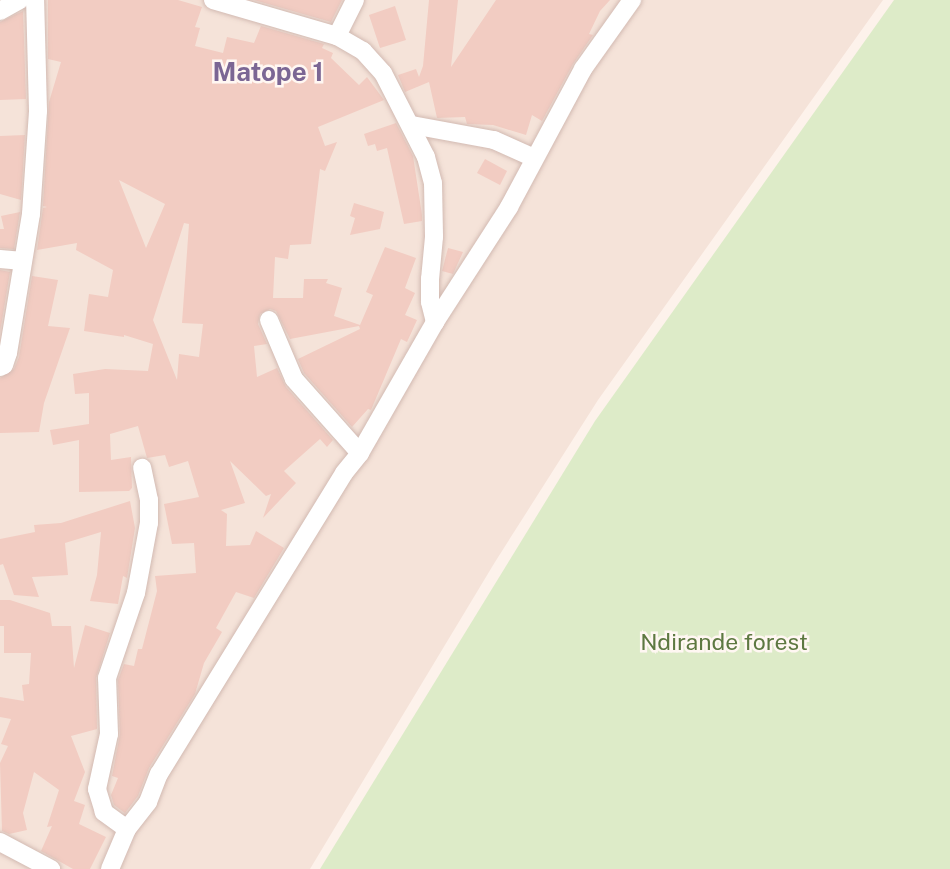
<!DOCTYPE html>
<style>
body{margin:0}
#map{position:relative;width:950px;height:869px;overflow:hidden;background:#fdf2eb;font-family:"Public Sans",sans-serif}
div>[style]{position:absolute}
.residential>*{inset:0;background:#f5e3d9}
.green>*{inset:0;background:#ddebc8}
.building>*{inset:0;background:#f2ccc2}
.roads{filter:drop-shadow(0 0 2px #d2bab2) drop-shadow(0 0 2px #d2bab2)}
.minor>*{height:18px;margin:-9px;padding:0 9px;transform-origin:9px;border-radius:9px;background:#fff}
span{translate:-50% -50%;white-space:nowrap;text-align:center;line-height:1.15;-webkit-text-stroke:5px #fff7f2;paint-order:stroke}
.park-label{font-size:23px;color:#5d7841}
.quarter-label{font-size:26px;color:#7b6694;font-weight:700}
</style>
<div id="map">
<div class="residential">
<div style="clip-path:polygon(0 0,883px 0,598px 400px,495px 562px,310px 869px,0 869px)"></div>
</div>
<div class="green">
<div style="clip-path:polygon(894px 0,950px 0,950px 869px,320px 869px,595px 421px)"></div>
</div>
<div class="building">
<div style="clip-path:polygon(evenodd,48px 0,178px 0,202px 7px,195px 27px,200px 28px,195px 46px,223px 53px,227px 37px,254px 43px,261px 26px,324px 44px,322px 48px,333px 53px,331px 58px,359px 85px,367px 77px,384px 100px,318px 127px,325px 146px,337px 142px,325px 171px,320px 169px,311px 244px,290px 245px,288px 259px,275px 257px,273px 298px,303px 298px,304px 279px,328px 279px,326px 283px,342px 288px,334px 316px,360px 325px,373px 295px,366px 292px,385px 247px,416px 258px,405px 288px,415px 293px,405px 315px,417px 320px,407px 342px,401px 339px,371px 410px,368px 409px,352px 427px,304px 373px,298px 359px,360px 329px,359px 326px,290px 339px,276px 311px,270px 309px,260px 314px,258px 324px,267px 344px,254px 346px,257px 377px,277px 368px,286px 387px,333px 440px,327px 447px,320px 439px,284px 471px,296px 483px,263px 518px,271px 494px,266px 496px,230px 461px,245px 503px,221px 510px,227px 514px,226px 546px,250px 545px,256px 531px,284px 548px,254px 598px,236px 592px,216px 628px,222px 632px,204px 663px,195px 694px,149px 768px,138px 796px,125px 813px,114px 805px,111px 795px,118px 778px,112px 776px,120px 734px,118px 680px,124px 664px,134px 666px,138px 649px,142px 649px,157px 591px,155px 576px,196px 573px,194px 543px,172px 544px,164px 504px,199px 497px,188px 461px,169px 467px,165px 455px,147px 458px,138px 426px,110px 434px,111px 460px,131px 457px,132px 488px,129px 491px,79px 492px,79px 440px,53px 445px,50px 430px,89px 424px,89px 393px,75px 394px,73px 374px,105px 369px,148px 371px,153px 344px,124px 335px,124px 337px,84px 331px,89px 294px,108px 297px,113px 270px,76px 250px,77px 243px,37px 250px,43px 208px,47px 207px,43px 206px,49px 102px,61px 62px,48px 59px,48px 0,119px 180px,165px 204px,146px 248px,119px 180px,48px 0,184px 223px,189px 224px,182px 323px,203px 324px,199px 357px,179px 354px,177px 380px,153px 320px,184px 223px)"></div>
<div style="clip-path:polygon(254px 0,342px 0,331px 22px)"></div>
<div style="clip-path:polygon(429px 0,458px 0,451px 67px,496px 0,610px 0,600px 11px,589px 34px,593px 35px,573px 64px,542px 121px,532px 115px,526px 135px,493px 125px,467px 124px,465px 117px,437px 118px,429px 82px,405px 92px,398px 75px,416px 69px,419px 77px,423px 66px)"></div>
<div style="clip-path:polygon(395px 6px,406px 40px,380px 48px,369px 15px)"></div>
<div style="clip-path:polygon(23px 11px,26px 99px,0 100px,0 22px)"></div>
<div style="clip-path:polygon(396px 123px,413px 156px,422px 215px,422px 221px,404px 224px,387px 148px,377px 151px,375px 144px,368px 146px,364px 134px)"></div>
<div style="clip-path:polygon(25px 135px,21px 200px,0 194px,0 136px)"></div>
<div style="clip-path:polygon(485px 159px,507px 171px,500px 185px,477px 173px)"></div>
<div style="clip-path:polygon(354px 203px,384px 212px,380px 229px,350px 235px,355px 218px,350px 216px)"></div>
<div style="clip-path:polygon(20px 212px,14px 249px,0 248px,0 229px,4px 229px,1px 216px)"></div>
<div style="clip-path:polygon(448px 248px,463px 252px,453px 274px,442px 271px)"></div>
<div style="clip-path:polygon(0 270px,10px 272px,0 332px)"></div>
<div style="clip-path:polygon(32px 276px,58px 280px,48px 326px,70px 328px,44px 403px,39px 432px,0 433px,0 378px,14px 369px,19px 357px)"></div>
<div style="clip-path:polygon(130px 501px,135px 528px,127px 578px,123px 576px,118px 604px,90px 601px,97px 575px,101px 532px,65px 543px,68px 575px,32px 577px,39px 597px,14px 595px,3px 564px,0 565px,0 539px,35px 532px,34px 525px,61px 523px)"></div>
<div style="clip-path:polygon(0 600px,10px 600px,50px 613px,52px 626px,71px 626px,74px 668px,85px 625px,110px 633px,96px 678px,97px 729px,71px 736px,85px 772px,74px 801px,85px 805px,79px 824px,106px 837px,90px 869px,73px 869px,41px 851px,52px 826px,47px 827px,59px 790px,34px 772px,23px 813px,27px 830px,9px 834px,2px 831px,0 763px,8px 746px,1px 744px,11px 719px,0 717px,0 697px,24px 701px,22px 685px,29px 684px,31px 653px,4px 653px,4px 626px,0 626px)"></div>
</div>
<div class="roads">
<div class="minor">
<div style="left:213px;top:0;width:129px;rotate:16.2deg"></div>
<div style="left:337px;top:36px;width:30px;rotate:30deg"></div>
<div style="left:363px;top:51px;width:30px;rotate:48deg"></div>
<div style="left:383px;top:73px;width:94px;rotate:62.9deg"></div>
<div style="left:426px;top:157px;width:27px;rotate:75deg"></div>
<div style="left:433px;top:183px;width:54px;rotate:88.9deg"></div>
<div style="left:434px;top:237px;width:42px;rotate:95.4deg"></div>
<div style="left:430px;top:279px;width:23px;rotate:90deg"></div>
<div style="left:430px;top:302px;width:21px;rotate:76deg"></div>
<div style="left:0;top:11px;width:23px;rotate:-29deg"></div>
<div style="left:337px;top:36px;width:40px;rotate:-63.4deg"></div>
<div style="left:412px;top:125px;width:83px;rotate:10.4deg"></div>
<div style="left:494px;top:140px;width:44px;rotate:24.2deg"></div>
<div style="left:0;top:259px;width:23px;rotate:5deg"></div>
<div style="left:269px;top:320px;width:64px;rotate:67deg"></div>
<div style="left:294px;top:379px;width:99px;rotate:48.3deg"></div>
<div style="left:0;top:367px;width:4px;rotate:-27deg"></div>
<div style="left:4px;top:365px;width:13px;rotate:-72deg"></div>
<div style="left:8px;top:353px;width:141px;rotate:-80.6deg"></div>
<div style="left:31px;top:214px;width:103px;rotate:-86.1deg"></div>
<div style="left:38px;top:111px;width:111px;rotate:-91.5deg"></div>
<div style="left:127px;top:829px;width:29px;rotate:-144deg"></div>
<div style="left:104px;top:812px;width:24px;rotate:-107deg"></div>
<div style="left:97px;top:789px;width:56px;rotate:-77.7deg"></div>
<div style="left:109px;top:734px;width:56px;rotate:-92deg"></div>
<div style="left:107px;top:678px;width:90px;rotate:-71.2deg"></div>
<div style="left:136px;top:593px;width:71px;rotate:-79.5deg"></div>
<div style="left:149px;top:523px;width:23px;rotate:-90deg"></div>
<div style="left:149px;top:500px;width:33px;rotate:-102deg"></div>
<div style="left:0;top:842px;width:58px;rotate:27.9deg"></div>
<div style="left:110px;top:869px;width:43px;rotate:-67deg"></div>
<div style="left:127px;top:829px;width:34px;rotate:-52deg"></div>
<div style="left:148px;top:802px;width:30px;rotate:-69deg"></div>
<div style="left:159px;top:774px;width:353px;rotate:-58.4deg"></div>
<div style="left:344px;top:473px;width:26px;rotate:-51deg"></div>
<div style="left:360px;top:453px;width:151px;rotate:-60.2deg"></div>
<div style="left:435px;top:322px;width:137px;rotate:-57.2deg"></div>
<div style="left:509px;top:207px;width:157px;rotate:-61.8deg"></div>
<div style="left:583px;top:69px;width:85px;rotate:-54.6deg"></div>
</div>
</div>
<div class="park-label">
<span style="left:724px;top:642px">Ndirande forest</span>
</div>
<div class="quarter-label">
<span style="left:268px;top:72px">Matope 1</span>
</div>
</div>
